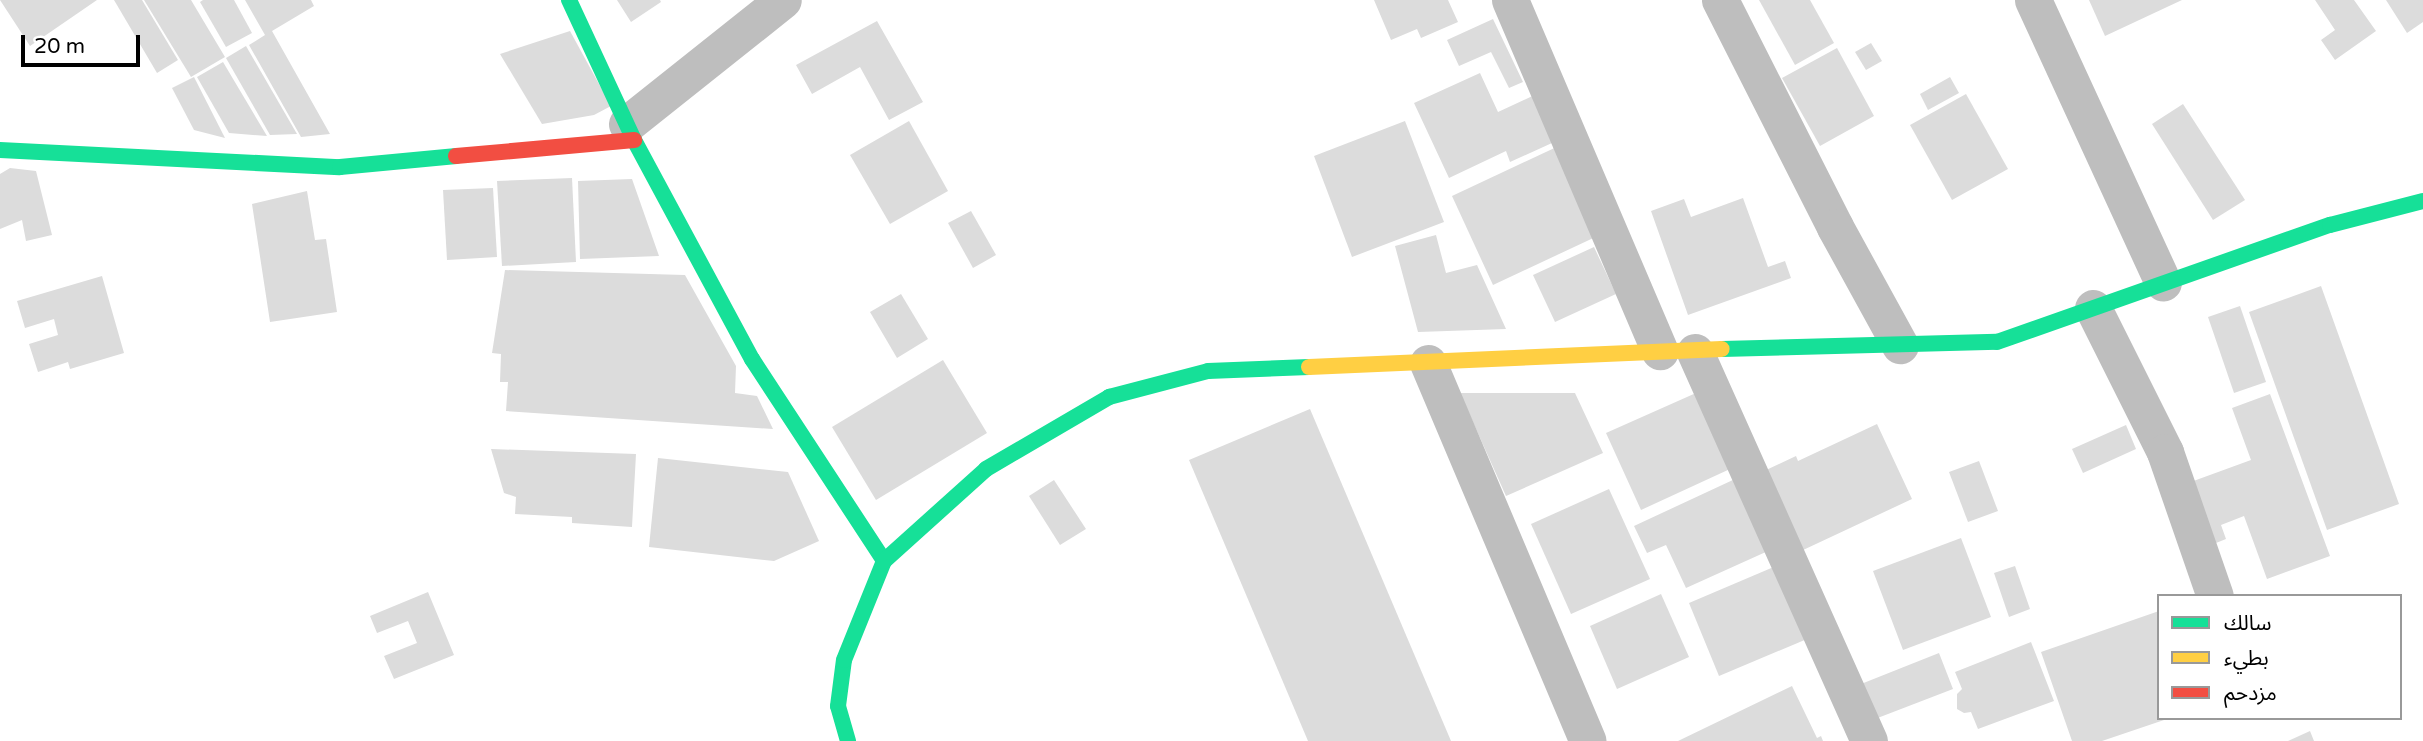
<!DOCTYPE html>
<meta charset="utf-8">
<style>
body{margin:0}
#map{position:relative;width:2423px;height:741px;overflow:hidden;background:#fff;font-family:"Varela Round","Noto Sans Arabic",sans-serif}
div>[style]{position:absolute}
.building>*{inset:0;background:#dcdcdc}
.street>*{height:37px;margin:-18.5px;padding:0 18.5px;transform-origin:18.5px;border-radius:18.5px;background:#bebebe}
.fast>*{height:16px;margin:-8px;padding:0 8px;transform-origin:8px;border-radius:8px;background:#16e098}
.slow>*{height:16px;margin:-8px;padding:0 8px;transform-origin:8px;border-radius:8px;background:#ffcf43}
.jam>*{height:16px;margin:-8px;padding:0 8px;transform-origin:8px;border-radius:8px;background:#f24e42}
span{translate:-50% -50%;white-space:nowrap;text-align:center;line-height:1.15;-webkit-text-stroke:6px #fff;paint-order:stroke}
.legend{position:absolute;left:2157px;top:594px;width:245px;height:126px;box-sizing:border-box;background:#fff;border:2px solid #999;margin:0;padding:9px 12px;list-style:none;font-size:21px;color:#000}
.legend li{display:flex;align-items:center;gap:14px;height:35px}
.legend b{width:35px;border:2px solid #999}
.scale{position:absolute;left:21px;top:35px;width:119px;height:32px;box-sizing:border-box;border:4px solid #000;border-top:0;padding-left:9px;font-size:21px;line-height:24px;white-space:nowrap;color:#000;-webkit-text-stroke:5px #fff;paint-order:stroke}
</style>
<div id="map">
<div class="building">
<div style="clip-path:polygon(0 0,97px 0,30px 46px)"></div>
<div style="clip-path:polygon(114px 0,142px 0,178px 60px,157px 73px)"></div>
<div style="clip-path:polygon(144px 0,191px 0,225px 57px,191px 77px)"></div>
<div style="clip-path:polygon(203px 0,234px 0,252px 33px,226px 47px,200px 2px)"></div>
<div style="clip-path:polygon(245px 0,311px 0,314px 6px,272px 31px,330px 134px,301px 137px,249px 45px,265px 35px)"></div>
<div style="clip-path:polygon(617px 0,660px 0,661px 2px,631px 22px)"></div>
<div style="clip-path:polygon(1374px 0,1448px 0,1458px 22px,1421px 38px,1417px 29px,1391px 40px)"></div>
<div style="clip-path:polygon(1759px 0,1810px 0,1834px 43px,1795px 65px)"></div>
<div style="clip-path:polygon(2089px 0,2182px 0,2105px 36px)"></div>
<div style="clip-path:polygon(2315px 0,2354px 0,2376px 31px,2335px 60px,2321px 40px,2335px 30px)"></div>
<div style="clip-path:polygon(2386px 0,2423px 0,2423px 22px,2407px 33px)"></div>
<div style="clip-path:polygon(1493px 19px,1523px 82px,1509px 88px,1491px 52px,1459px 66px,1447px 40px)"></div>
<div style="clip-path:polygon(877px 21px,923px 102px,889px 120px,860px 67px,812px 94px,796px 65px)"></div>
<div style="clip-path:polygon(570px 31px,611px 106px,594px 115px,542px 124px,500px 54px)"></div>
<div style="clip-path:polygon(1871px 43px,1882px 61px,1866px 70px,1855px 52px)"></div>
<div style="clip-path:polygon(246px 46px,297px 134px,270px 135px,226px 58px)"></div>
<div style="clip-path:polygon(1837px 48px,1874px 116px,1820px 146px,1782px 78px)"></div>
<div style="clip-path:polygon(223px 62px,267px 136px,229px 133px,197px 77px)"></div>
<div style="clip-path:polygon(1480px 73px,1498px 112px,1541px 92px,1563px 138px,1510px 162px,1506px 151px,1449px 178px,1414px 103px)"></div>
<div style="clip-path:polygon(194px 77px,225px 138px,194px 130px,172px 88px)"></div>
<div style="clip-path:polygon(1950px 77px,1959px 93px,1928px 110px,1920px 94px)"></div>
<div style="clip-path:polygon(1966px 94px,2008px 169px,1952px 200px,1910px 125px)"></div>
<div style="clip-path:polygon(2183px 104px,2245px 200px,2213px 220px,2152px 124px)"></div>
<div style="clip-path:polygon(909px 121px,948px 191px,890px 224px,850px 155px)"></div>
<div style="clip-path:polygon(1405px 121px,1444px 222px,1352px 257px,1314px 156px)"></div>
<div style="clip-path:polygon(1563px 144px,1604px 233px,1493px 285px,1452px 196px)"></div>
<div style="clip-path:polygon(10px 168px,36px 171px,52px 235px,26px 241px,22px 220px,0 229px,0 174px)"></div>
<div style="clip-path:polygon(572px 178px,576px 262px,502px 266px,497px 181px)"></div>
<div style="clip-path:polygon(632px 179px,659px 256px,580px 259px,578px 181px)"></div>
<div style="clip-path:polygon(493px 188px,497px 257px,447px 260px,443px 190px)"></div>
<div style="clip-path:polygon(307px 191px,315px 240px,326px 239px,337px 312px,270px 322px,252px 204px)"></div>
<div style="clip-path:polygon(1743px 198px,1768px 267px,1785px 261px,1791px 278px,1688px 315px,1651px 211px,1684px 199px,1691px 217px)"></div>
<div style="clip-path:polygon(971px 211px,996px 255px,973px 268px,948px 223px)"></div>
<div style="clip-path:polygon(1436px 235px,1446px 273px,1477px 265px,1506px 329px,1418px 332px,1395px 246px)"></div>
<div style="clip-path:polygon(1594px 247px,1616px 294px,1555px 322px,1533px 275px)"></div>
<div style="clip-path:polygon(505px 270px,685px 275px,736px 366px,735px 393px,757px 396px,773px 429px,506px 411px,508px 382px,500px 382px,501px 354px,492px 353px)"></div>
<div style="clip-path:polygon(102px 276px,124px 353px,70px 369px,68px 362px,38px 372px,29px 344px,58px 335px,54px 319px,25px 328px,17px 301px)"></div>
<div style="clip-path:polygon(2321px 286px,2399px 504px,2327px 530px,2249px 312px)"></div>
<div style="clip-path:polygon(901px 294px,928px 339px,897px 358px,870px 312px)"></div>
<div style="clip-path:polygon(2240px 306px,2266px 382px,2234px 393px,2208px 317px)"></div>
<div style="clip-path:polygon(943px 360px,987px 433px,876px 500px,832px 427px)"></div>
<div style="clip-path:polygon(1460px 393px,1575px 393px,1603px 453px,1506px 496px)"></div>
<div style="clip-path:polygon(1696px 393px,1730px 469px,1641px 510px,1606px 433px)"></div>
<div style="clip-path:polygon(2270px 394px,2330px 556px,2267px 579px,2244px 516px,2221px 525px,2226px 539px,2211px 545px,2188px 483px,2251px 460px,2232px 408px)"></div>
<div style="clip-path:polygon(1310px 409px,1451px 741px,1308px 741px,1189px 460px)"></div>
<div style="clip-path:polygon(1877px 424px,1912px 499px,1801px 551px,1764px 471px,1796px 456px,1798px 461px)"></div>
<div style="clip-path:polygon(2126px 425px,2136px 449px,2083px 473px,2072px 449px)"></div>
<div style="clip-path:polygon(491px 449px,636px 454px,632px 527px,572px 523px,572px 517px,515px 514px,516px 497px,504px 493px)"></div>
<div style="clip-path:polygon(658px 458px,788px 472px,819px 541px,774px 561px,649px 547px)"></div>
<div style="clip-path:polygon(1979px 461px,1998px 511px,1968px 522px,1949px 472px)"></div>
<div style="clip-path:polygon(1735px 479px,1768px 551px,1686px 588px,1666px 545px,1647px 553px,1634px 526px)"></div>
<div style="clip-path:polygon(1054px 480px,1086px 529px,1060px 545px,1029px 496px)"></div>
<div style="clip-path:polygon(1609px 489px,1650px 579px,1571px 614px,1531px 524px)"></div>
<div style="clip-path:polygon(1961px 538px,1991px 617px,1903px 650px,1873px 571px)"></div>
<div style="clip-path:polygon(1776px 566px,1807px 639px,1719px 676px,1689px 603px)"></div>
<div style="clip-path:polygon(2015px 566px,2030px 609px,2009px 617px,1994px 573px)"></div>
<div style="clip-path:polygon(428px 592px,454px 655px,394px 679px,384px 656px,417px 643px,408px 621px,377px 633px,370px 616px)"></div>
<div style="clip-path:polygon(1661px 594px,1689px 657px,1617px 689px,1590px 626px)"></div>
<div style="clip-path:polygon(2159px 611px,2159px 718px,2167px 719px,2102px 741px,2072px 741px,2041px 652px)"></div>
<div style="clip-path:polygon(2031px 642px,2054px 701px,1978px 729px,1971px 712px,1964px 713px,1957px 709px,1957px 694px,1962px 689px,1955px 672px)"></div>
<div style="clip-path:polygon(1939px 653px,1953px 689px,1875px 719px,1861px 684px)"></div>
<div style="clip-path:polygon(1792px 686px,1817px 738px,1821px 736px,1823px 741px,1678px 741px)"></div>
<div style="clip-path:polygon(2310px 731px,2314px 741px,2288px 741px)"></div>
</div>
<div class="street">
<div style="left:1510px;top:0;width:382px;rotate:66.9deg"></div>
<div style="left:1720px;top:0;width:254px;rotate:63.1deg"></div>
<div style="left:1835px;top:227px;width:135px;rotate:61.2deg"></div>
<div style="left:2033px;top:0;width:311px;rotate:65.3deg"></div>
<div style="left:627px;top:124px;width:199px;rotate:-38.5deg"></div>
<div style="left:2093px;top:308px;width:161px;rotate:63.4deg"></div>
<div style="left:2165px;top:452px;width:152px;rotate:70.9deg"></div>
<div style="left:1695px;top:352px;width:426px;rotate:65.9deg"></div>
<div style="left:1428px;top:363px;width:410px;rotate:67.1deg"></div>
</div>
<div class="fast">
<div style="left:569px;top:0;width:154px;rotate:65.1deg"></div>
<div style="left:634px;top:140px;width:249px;rotate:61.7deg"></div>
<div style="left:752px;top:359px;width:241px;rotate:56.8deg"></div>
<div style="left:0;top:150px;width:340px;rotate:2.9deg"></div>
<div style="left:340px;top:167px;width:117px;rotate:-5.4deg"></div>
<div style="left:1722px;top:349px;width:275px;rotate:-1.5deg"></div>
<div style="left:1997px;top:342px;width:353px;rotate:-19.4deg"></div>
<div style="left:2330px;top:225px;width:96px;rotate:-14.5deg"></div>
<div style="left:848px;top:741px;width:36px;rotate:-106deg"></div>
<div style="left:838px;top:706px;width:46px;rotate:-82.6deg"></div>
<div style="left:844px;top:660px;width:107px;rotate:-68deg"></div>
<div style="left:884px;top:561px;width:137px;rotate:-42deg"></div>
<div style="left:986px;top:469px;width:143px;rotate:-30.3deg"></div>
<div style="left:1109px;top:397px;width:102px;rotate:-14.7deg"></div>
<div style="left:1208px;top:371px;width:101px;rotate:-2.3deg"></div>
</div>
<div class="slow">
<div style="left:1309px;top:367px;width:413px;rotate:-2.5deg"></div>
</div>
<div class="jam">
<div style="left:456px;top:156px;width:179px;rotate:-5.1deg"></div>
</div>
<ul class="legend">
<li><b style="height:9px;background:#16e098"></b>سالك</li>
<li><b style="height:9px;background:#ffcf43"></b>بطيء</li>
<li><b style="height:9px;background:#f24e42"></b>مزدحم</li>
</ul>
<div class="scale">20 m</div>
</div>
